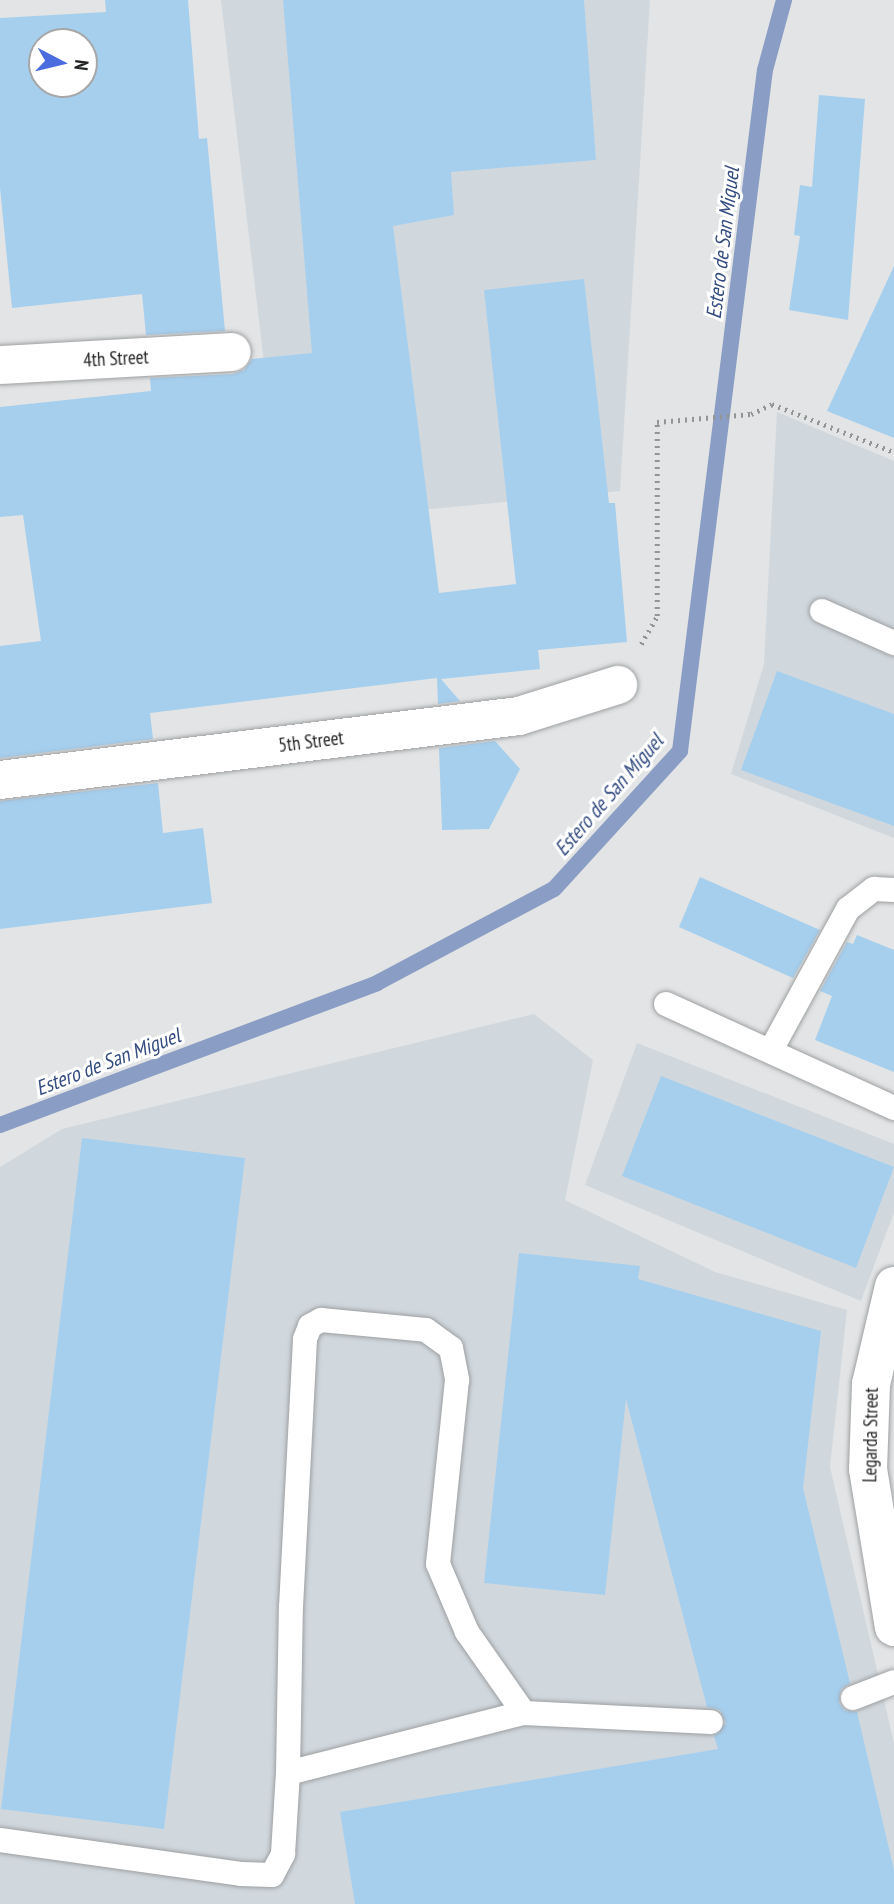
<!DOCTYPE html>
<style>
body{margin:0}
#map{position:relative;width:894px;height:1904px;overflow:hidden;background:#e2e4e5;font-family:"PT Sans Narrow",sans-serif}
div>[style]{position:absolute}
.built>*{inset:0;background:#d0d8de}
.stream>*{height:16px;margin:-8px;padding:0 8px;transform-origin:8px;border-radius:8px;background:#8a9dc4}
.building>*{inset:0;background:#a6cfee}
.path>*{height:4.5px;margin-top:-2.25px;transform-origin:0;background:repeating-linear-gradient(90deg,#939595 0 2px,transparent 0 7px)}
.roads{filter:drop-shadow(0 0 2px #9ea0a2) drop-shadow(0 0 2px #9ea0a2)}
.service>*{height:24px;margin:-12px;padding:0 12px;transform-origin:12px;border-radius:12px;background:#fff}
.minor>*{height:38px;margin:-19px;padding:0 19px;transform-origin:19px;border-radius:19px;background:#fff}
.secondary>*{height:38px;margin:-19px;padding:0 19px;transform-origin:19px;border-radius:19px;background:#fff}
span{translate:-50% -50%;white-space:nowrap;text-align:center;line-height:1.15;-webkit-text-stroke:6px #fff;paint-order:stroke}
.street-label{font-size:19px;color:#222323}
.water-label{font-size:21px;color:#344c80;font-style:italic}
.north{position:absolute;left:28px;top:28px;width:70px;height:70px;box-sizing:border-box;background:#fff;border:2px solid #a7a7a7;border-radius:50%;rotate:97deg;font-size:19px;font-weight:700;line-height:28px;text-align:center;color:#222323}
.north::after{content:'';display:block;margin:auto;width:24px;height:32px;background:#4a6cdf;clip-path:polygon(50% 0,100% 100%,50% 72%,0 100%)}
</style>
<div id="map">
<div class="built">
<div style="clip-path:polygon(221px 0,650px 0,620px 491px,283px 523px)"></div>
<div style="clip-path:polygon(777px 412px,894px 461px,894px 838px,731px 774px,764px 664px)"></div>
<div style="clip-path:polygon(534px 1014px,593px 1060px,565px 1200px,715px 1272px,847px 1310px,830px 1467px,894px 1743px,894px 1904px,0 1904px,0 1167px,62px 1129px)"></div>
<div style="clip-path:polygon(637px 1043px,894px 1144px,894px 1212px,861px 1301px,585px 1185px)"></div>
</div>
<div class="stream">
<div style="left:0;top:1125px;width:403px;rotate:-20.6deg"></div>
<div style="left:377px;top:983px;width:200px;rotate:-28deg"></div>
<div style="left:554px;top:889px;width:187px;rotate:-47.6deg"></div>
<div style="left:680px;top:751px;width:686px;rotate:-82.89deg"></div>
<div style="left:765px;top:70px;width:73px;rotate:-74.8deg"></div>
</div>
<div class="building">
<div style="clip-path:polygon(evenodd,105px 0,188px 0,199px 139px,207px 138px,225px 331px,146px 335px,142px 294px,12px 308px,0 188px,0 18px,106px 12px,105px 0,42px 42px,84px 42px,84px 84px,42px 84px,42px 42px)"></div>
<div style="clip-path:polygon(283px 0,584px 0,596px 160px,451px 172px,454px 215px,393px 226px,439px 593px,516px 584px,484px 290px,584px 279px,609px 503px,615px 503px,627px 642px,538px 650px,540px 669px,441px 679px,460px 701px,438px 704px,437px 678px,150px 713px,153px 739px,0 758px,0 646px,41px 641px,23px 515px,0 517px,0 407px,151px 391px,150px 378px,233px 374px,244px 370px,252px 359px,312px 353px)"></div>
<div style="clip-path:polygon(819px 95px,865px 99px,848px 320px,789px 310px,800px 236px,794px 235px,800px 185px,812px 187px)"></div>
<div style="clip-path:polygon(894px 266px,894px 438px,827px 411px)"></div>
<div style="clip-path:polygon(777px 671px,894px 714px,894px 826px,741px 770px)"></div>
<div style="clip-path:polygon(495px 741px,520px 769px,489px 829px,442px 830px,439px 748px)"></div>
<div style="clip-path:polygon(158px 783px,163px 833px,203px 828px,212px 903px,0 929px,0 801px)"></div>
<div style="clip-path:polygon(700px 877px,820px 930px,793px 978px,679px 927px)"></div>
<div style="clip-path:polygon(857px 935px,894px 950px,894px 1072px,815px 1040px,832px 996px,820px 991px,847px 942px,853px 944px)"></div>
<div style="clip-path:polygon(661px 1076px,894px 1167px,856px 1268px,622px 1176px)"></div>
<div style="clip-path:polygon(82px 1138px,245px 1158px,164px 1829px,1px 1809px)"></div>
<div style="clip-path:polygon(519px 1253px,640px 1266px,638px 1279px,821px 1331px,803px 1488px,850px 1683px,841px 1689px,839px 1703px,844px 1710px,857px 1712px,894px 1870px,894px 1904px,355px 1904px,340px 1812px,718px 1749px,714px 1736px,726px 1723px,720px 1710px,707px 1707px,626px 1399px,605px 1595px,484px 1583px)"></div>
</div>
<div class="path">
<div style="left:641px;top:644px;width:32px;rotate:-60deg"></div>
<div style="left:657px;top:616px;width:194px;rotate:-90deg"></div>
<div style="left:657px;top:422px;width:94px;rotate:-4.9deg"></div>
<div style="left:751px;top:414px;width:23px;rotate:-25deg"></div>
<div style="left:772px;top:404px;width:131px;rotate:21.5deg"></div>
</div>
<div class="roads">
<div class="service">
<div style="left:822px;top:611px;width:79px;rotate:24deg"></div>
<div style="left:666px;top:1004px;width:251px;rotate:24.5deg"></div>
<div style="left:771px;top:1050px;width:161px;rotate:-61.4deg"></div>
<div style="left:848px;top:909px;width:33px;rotate:-38deg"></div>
<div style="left:874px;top:889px;width:20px;rotate:3deg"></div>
<div style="left:853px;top:1698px;width:44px;rotate:-21.3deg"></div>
<div style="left:288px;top:1773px;width:166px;rotate:-89deg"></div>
<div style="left:291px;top:1607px;width:268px;rotate:-87deg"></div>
<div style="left:305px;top:1339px;width:14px;rotate:-69deg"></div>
<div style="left:310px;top:1326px;width:13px;rotate:-29deg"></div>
<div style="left:321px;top:1320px;width:105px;rotate:5.4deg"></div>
<div style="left:426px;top:1330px;width:31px;rotate:36deg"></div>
<div style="left:451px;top:1348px;width:33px;rotate:79deg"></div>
<div style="left:457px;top:1380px;width:185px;rotate:95.9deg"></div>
<div style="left:438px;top:1564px;width:74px;rotate:66.9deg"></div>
<div style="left:467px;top:1632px;width:99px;rotate:54.9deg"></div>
<div style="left:0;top:1840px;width:243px;rotate:8deg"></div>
<div style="left:241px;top:1874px;width:31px;rotate:2deg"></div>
<div style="left:272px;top:1875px;width:24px;rotate:-62deg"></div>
<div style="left:283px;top:1854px;width:81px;rotate:-86.5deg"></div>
<div style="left:288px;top:1773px;width:244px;rotate:-14.3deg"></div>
<div style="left:524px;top:1713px;width:187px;rotate:2.8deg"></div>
</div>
<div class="minor">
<div style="left:0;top:365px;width:232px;rotate:-3.2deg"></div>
<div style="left:0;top:780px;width:523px;rotate:-7.03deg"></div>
<div style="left:519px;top:716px;width:104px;rotate:-17.4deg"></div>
</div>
<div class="secondary">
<div style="left:894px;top:1286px;width:101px;rotate:103.2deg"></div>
<div style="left:871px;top:1384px;width:85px;rotate:92deg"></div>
<div style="left:868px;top:1469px;width:160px;rotate:80.7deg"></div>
</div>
</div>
<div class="street-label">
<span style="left:116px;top:359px;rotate:-3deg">4th Street</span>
<span style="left:311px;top:742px;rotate:-7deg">5th Street</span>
<span style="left:871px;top:1435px;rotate:-89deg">Legarda Street</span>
</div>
<div class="water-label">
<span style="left:723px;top:243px;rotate:-83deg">Estero de San Miguel</span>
<span style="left:609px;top:795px;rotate:-49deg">Estero de San Miguel</span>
<span style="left:108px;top:1062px;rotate:-21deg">Estero de San Miguel</span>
</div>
<div class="north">N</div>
</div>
